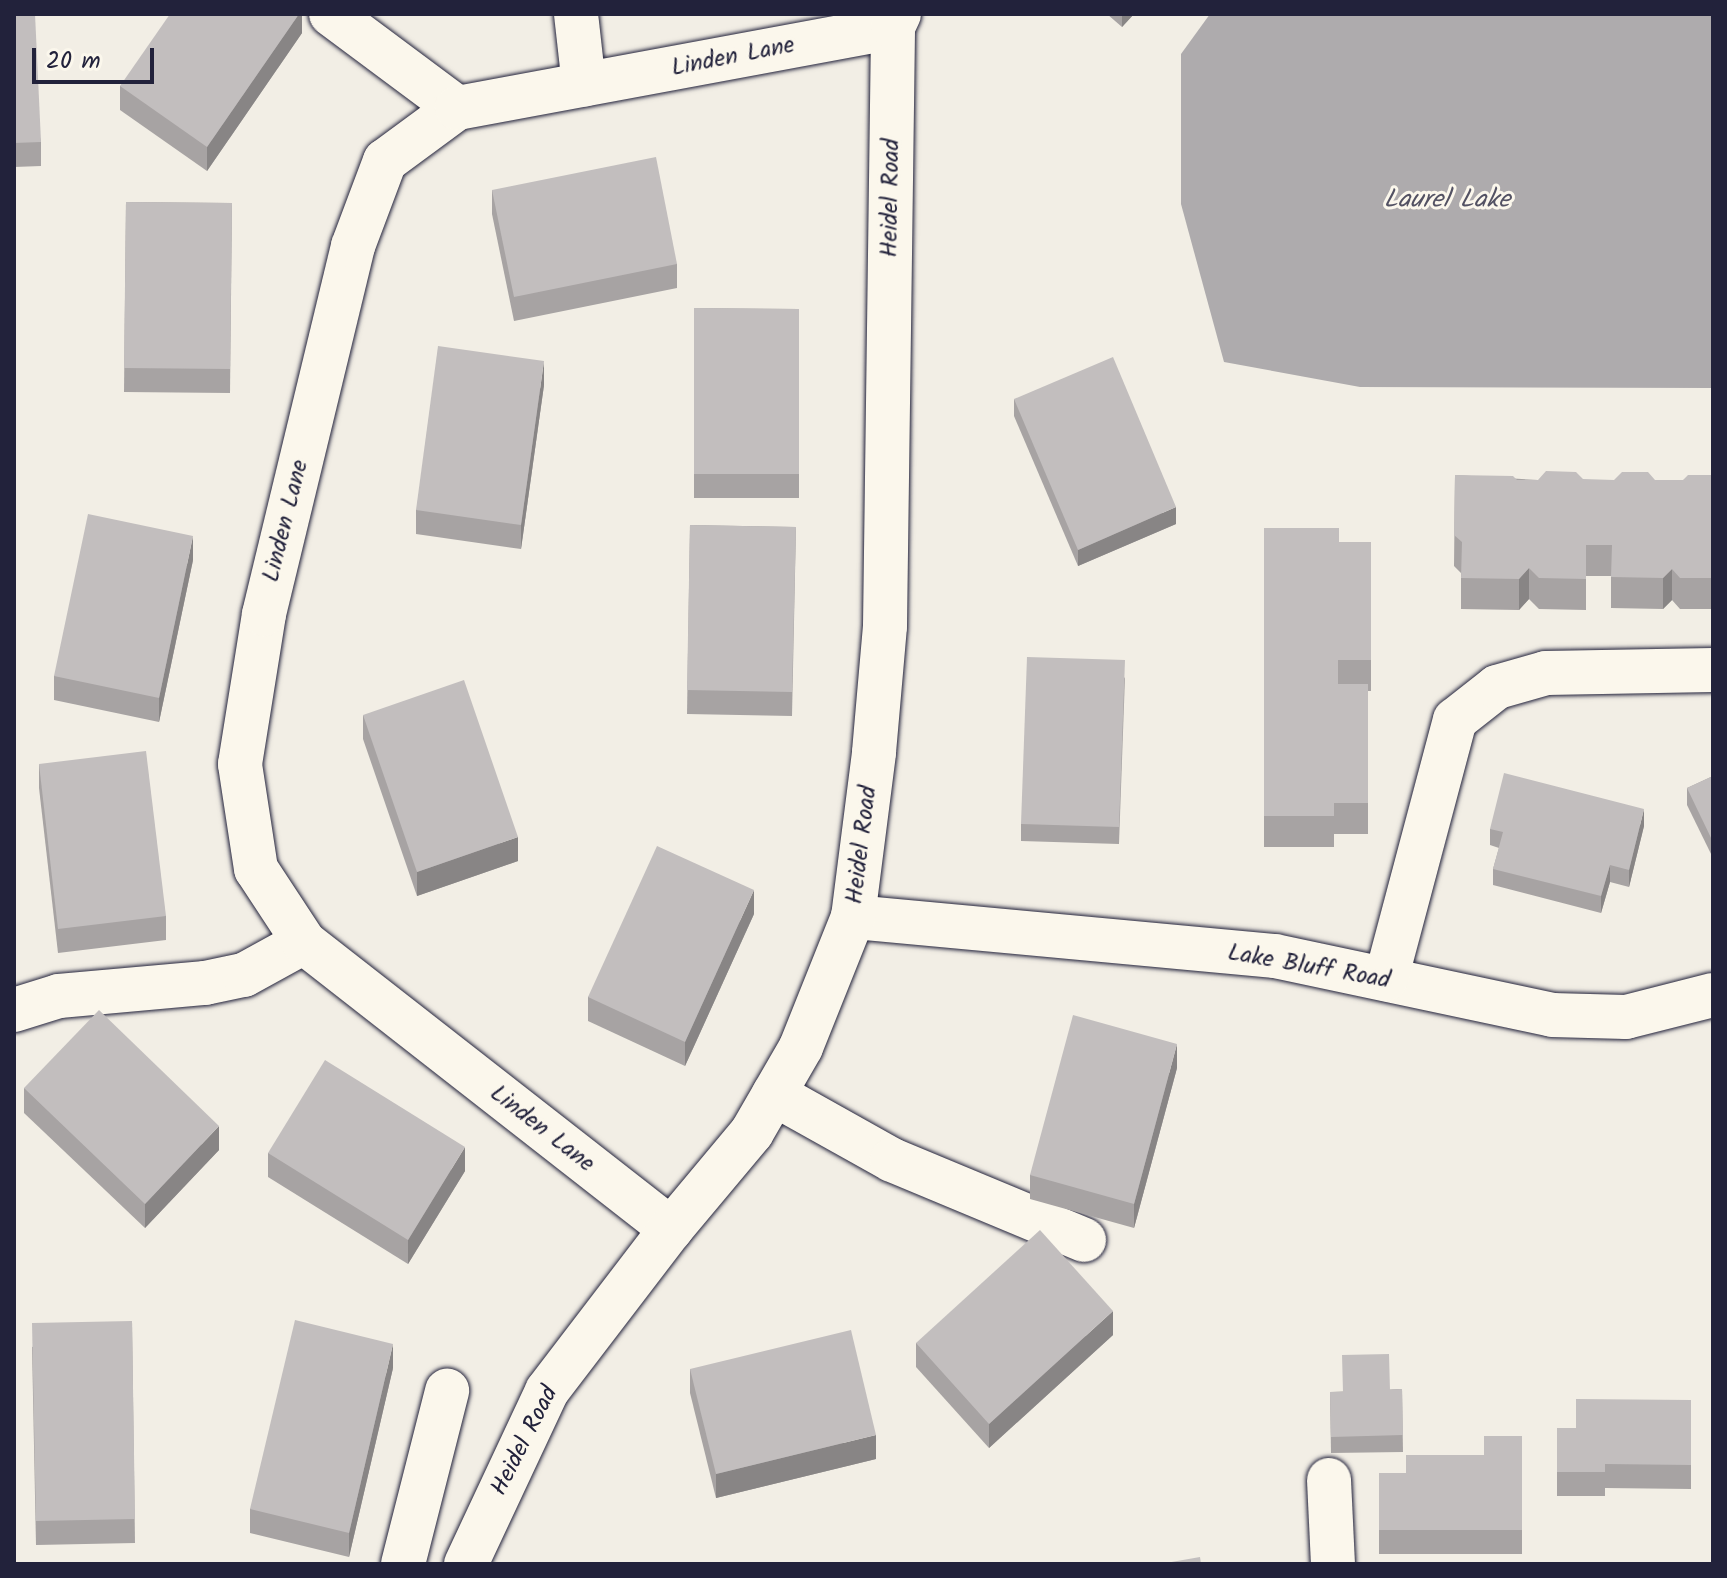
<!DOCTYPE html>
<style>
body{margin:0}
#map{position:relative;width:1727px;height:1578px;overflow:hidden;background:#f2eee5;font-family:Kalam,sans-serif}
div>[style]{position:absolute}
.water>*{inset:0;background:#aeabad}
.roads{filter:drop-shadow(0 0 2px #22223b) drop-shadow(0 0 2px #22223b)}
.minor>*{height:44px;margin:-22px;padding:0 22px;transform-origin:22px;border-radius:22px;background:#fbf7ec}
.wall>*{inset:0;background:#a7a3a3}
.shaded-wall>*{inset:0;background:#888585}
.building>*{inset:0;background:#c2bebe}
span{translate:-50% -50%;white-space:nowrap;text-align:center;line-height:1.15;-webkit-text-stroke:6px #fbf7ec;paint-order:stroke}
.street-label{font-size:24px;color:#22223b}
.water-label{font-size:26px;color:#535263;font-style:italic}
.frame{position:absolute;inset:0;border:16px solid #22223b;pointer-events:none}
.scale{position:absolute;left:32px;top:48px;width:122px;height:36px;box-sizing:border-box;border:4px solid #22223b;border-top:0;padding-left:10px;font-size:24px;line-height:28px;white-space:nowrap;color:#22223b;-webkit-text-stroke:6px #fbf7ec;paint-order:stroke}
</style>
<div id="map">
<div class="water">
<div style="clip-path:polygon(1210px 14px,1713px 14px,1713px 388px,1360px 387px,1224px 362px,1181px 204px,1181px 54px)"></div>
</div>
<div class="roads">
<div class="minor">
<div style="left:331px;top:14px;width:157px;rotate:36.7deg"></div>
<div style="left:576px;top:14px;width:71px;rotate:83.6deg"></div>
<div style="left:853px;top:917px;width:424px;rotate:5.3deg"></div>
<div style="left:1275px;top:956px;width:283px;rotate:12deg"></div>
<div style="left:1552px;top:1015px;width:74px;rotate:1.5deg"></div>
<div style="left:1626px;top:1017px;width:90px;rotate:-14.2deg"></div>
<div style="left:1386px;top:979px;width:268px;rotate:-75.1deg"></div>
<div style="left:1455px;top:720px;width:53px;rotate:-38.2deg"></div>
<div style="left:1497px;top:687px;width:51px;rotate:-15.9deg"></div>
<div style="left:1546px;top:673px;width:167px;rotate:-1deg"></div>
<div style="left:14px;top:1010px;width:47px;rotate:-17.3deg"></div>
<div style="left:59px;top:996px;width:147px;rotate:-5.1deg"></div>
<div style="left:205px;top:983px;width:40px;rotate:-12deg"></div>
<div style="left:244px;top:975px;width:68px;rotate:-28.8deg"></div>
<div style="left:774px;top:1094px;width:135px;rotate:29.2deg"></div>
<div style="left:892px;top:1160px;width:208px;rotate:22.6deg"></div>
<div style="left:671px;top:1229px;width:466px;rotate:-142deg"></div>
<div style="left:304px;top:942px;width:87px;rotate:-123.3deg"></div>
<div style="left:256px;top:869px;width:106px;rotate:-98.7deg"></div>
<div style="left:240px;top:764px;width:152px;rotate:-80.9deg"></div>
<div style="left:264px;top:614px;width:379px;rotate:-76.4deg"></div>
<div style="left:353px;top:246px;width:91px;rotate:-69.4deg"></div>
<div style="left:385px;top:161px;width:89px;rotate:-36.4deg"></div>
<div style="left:457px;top:108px;width:443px;rotate:-10.5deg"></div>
<div style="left:1329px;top:1480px;width:84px;rotate:87.3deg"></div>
<div style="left:403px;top:1564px;width:179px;rotate:-75.7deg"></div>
<div style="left:466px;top:1564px;width:191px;rotate:-64.9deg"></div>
<div style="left:547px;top:1391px;width:204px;rotate:-52.6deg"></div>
<div style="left:671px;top:1229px;width:126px;rotate:-50.1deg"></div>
<div style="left:752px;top:1132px;width:98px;rotate:-60deg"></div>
<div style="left:801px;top:1047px;width:140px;rotate:-68.2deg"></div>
<div style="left:853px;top:917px;width:166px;rotate:-82.7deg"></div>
<div style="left:874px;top:752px;width:126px;rotate:-85deg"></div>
<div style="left:885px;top:626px;width:599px;rotate:-89.23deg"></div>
<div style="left:893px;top:27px;width:14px;rotate:-65deg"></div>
</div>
</div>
<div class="wall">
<div style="clip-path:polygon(14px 14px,41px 142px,41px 166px,14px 167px)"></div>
<div style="clip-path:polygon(302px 14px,302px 33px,207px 171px,120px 110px,120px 86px)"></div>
<div style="clip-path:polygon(1107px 14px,1134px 14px,1122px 27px)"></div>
<div style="clip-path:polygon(492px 190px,677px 264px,677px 288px,514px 321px,492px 214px)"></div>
<div style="clip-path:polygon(126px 202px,232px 203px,230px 393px,124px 392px)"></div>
<div style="clip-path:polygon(694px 308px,799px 309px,799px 498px,694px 498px)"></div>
<div style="clip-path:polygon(544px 385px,521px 549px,416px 534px,416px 510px)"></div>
<div style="clip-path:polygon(1014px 399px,1176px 524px,1078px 566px,1014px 416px)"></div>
<div style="clip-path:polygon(1455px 475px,1538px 480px,1683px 480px,1713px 475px,1713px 609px,1680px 609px,1672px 600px,1663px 609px,1611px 608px,1611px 576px,1586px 576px,1586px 610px,1539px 609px,1529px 599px,1519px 610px,1461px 609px,1461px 573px,1454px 566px)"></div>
<div style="clip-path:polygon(690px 525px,796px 527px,792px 716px,687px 714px)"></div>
<div style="clip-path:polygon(1264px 528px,1339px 542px,1371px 542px,1371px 691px,1368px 691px,1368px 834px,1334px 834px,1334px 847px,1264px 847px)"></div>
<div style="clip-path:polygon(193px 560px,159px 722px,54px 700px,54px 676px)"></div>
<div style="clip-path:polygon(1125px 677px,1119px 844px,1021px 841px,1021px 824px)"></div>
<div style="clip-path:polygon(363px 715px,518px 861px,417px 896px,363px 739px)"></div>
<div style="clip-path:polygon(39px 764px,166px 916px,166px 940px,58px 953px,39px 788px)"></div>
<div style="clip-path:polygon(1713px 776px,1713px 858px,1687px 805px,1687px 788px)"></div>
<div style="clip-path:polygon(1644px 826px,1629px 887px,1610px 882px,1601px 913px,1493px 885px,1493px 869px,1499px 848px,1490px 845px,1490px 829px)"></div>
<div style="clip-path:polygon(754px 914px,685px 1066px,588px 1021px,588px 997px)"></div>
<div style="clip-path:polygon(1177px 1068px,1134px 1228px,1030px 1199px,1030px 1175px)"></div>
<div style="clip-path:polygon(24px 1088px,219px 1150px,145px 1228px,24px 1113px)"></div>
<div style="clip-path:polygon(268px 1153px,465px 1171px,408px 1264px,268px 1177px)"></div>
<div style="clip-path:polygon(132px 1321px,135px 1543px,36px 1545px,32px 1347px)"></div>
<div style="clip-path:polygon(1113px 1335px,989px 1448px,916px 1367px,916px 1343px)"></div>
<div style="clip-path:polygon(393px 1368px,349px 1557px,250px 1533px,250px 1509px)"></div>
<div style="clip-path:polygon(690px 1369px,876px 1459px,716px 1498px,690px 1393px)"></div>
<div style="clip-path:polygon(1402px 1389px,1403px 1452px,1331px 1453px,1330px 1392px)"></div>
<div style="clip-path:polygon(1691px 1400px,1691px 1489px,1605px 1488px,1605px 1496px,1557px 1496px,1557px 1428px,1576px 1428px)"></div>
<div style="clip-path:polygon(1522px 1436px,1522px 1554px,1379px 1554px,1379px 1473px,1406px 1473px,1484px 1455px)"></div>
</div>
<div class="shaded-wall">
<div style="clip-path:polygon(299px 14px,302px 14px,302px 33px,207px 171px,207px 147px)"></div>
<div style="clip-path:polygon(1122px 14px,1134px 14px,1122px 27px)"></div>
<div style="clip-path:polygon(544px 361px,544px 385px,521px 549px,521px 525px)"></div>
<div style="clip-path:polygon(1176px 507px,1176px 524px,1078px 566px,1078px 550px)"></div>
<div style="clip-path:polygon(193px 536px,193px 560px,159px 722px,159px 698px)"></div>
<div style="clip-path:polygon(1529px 568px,1529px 599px,1519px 610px,1519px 579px)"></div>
<div style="clip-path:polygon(1672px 569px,1672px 600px,1663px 609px,1663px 578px)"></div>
<div style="clip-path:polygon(1644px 809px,1644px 826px,1629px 887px,1629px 870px)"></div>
<div style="clip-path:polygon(518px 837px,518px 861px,417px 896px,417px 872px)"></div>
<div style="clip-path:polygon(1610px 865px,1610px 882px,1601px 913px,1601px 896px)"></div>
<div style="clip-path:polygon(754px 890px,754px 914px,685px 1066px,685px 1042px)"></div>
<div style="clip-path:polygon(1177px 1044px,1177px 1068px,1134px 1228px,1134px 1204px)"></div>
<div style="clip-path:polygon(219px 1126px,219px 1150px,145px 1228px,145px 1204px)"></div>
<div style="clip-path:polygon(465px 1147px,465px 1171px,408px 1264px,408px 1240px)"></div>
<div style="clip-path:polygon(1113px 1311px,1113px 1335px,989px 1448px,989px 1424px)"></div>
<div style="clip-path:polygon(393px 1344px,393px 1368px,349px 1557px,349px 1533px)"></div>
<div style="clip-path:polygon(876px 1435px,876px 1459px,716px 1498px,716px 1474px)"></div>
</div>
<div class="building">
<div style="clip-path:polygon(14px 14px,35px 14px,41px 142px,14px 143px)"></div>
<div style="clip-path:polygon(170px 14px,299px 14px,207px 147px,120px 86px)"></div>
<div style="clip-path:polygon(656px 157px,677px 264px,514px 297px,492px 190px)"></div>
<div style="clip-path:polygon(126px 202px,232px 203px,230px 369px,124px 368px)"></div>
<div style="clip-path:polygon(694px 308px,799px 309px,799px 474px,694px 474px)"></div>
<div style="clip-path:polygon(438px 346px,544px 361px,521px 525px,416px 510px)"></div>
<div style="clip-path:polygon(1113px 357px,1176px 507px,1078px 550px,1014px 399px)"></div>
<div style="clip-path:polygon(1546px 471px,1576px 472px,1583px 479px,1614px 480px,1622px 472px,1648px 472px,1655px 480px,1683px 480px,1688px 475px,1713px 475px,1713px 578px,1680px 578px,1672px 569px,1663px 578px,1611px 577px,1612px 545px,1586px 545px,1586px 579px,1539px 578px,1529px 568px,1519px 579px,1461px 578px,1462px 542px,1454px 535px,1455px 475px,1513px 476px,1517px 480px,1538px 480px)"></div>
<div style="clip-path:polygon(88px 514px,193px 536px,159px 698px,54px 676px)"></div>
<div style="clip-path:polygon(690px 525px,796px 527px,792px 692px,687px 690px)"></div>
<div style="clip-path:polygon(1264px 528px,1339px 528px,1339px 542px,1371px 542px,1371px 660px,1338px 660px,1338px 684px,1368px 684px,1368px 803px,1334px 803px,1334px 816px,1264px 816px)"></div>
<div style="clip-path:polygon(1027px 657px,1125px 660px,1119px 827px,1021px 824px)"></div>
<div style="clip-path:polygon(464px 680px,518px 837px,417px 872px,363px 715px)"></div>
<div style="clip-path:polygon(146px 751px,166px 916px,58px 929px,39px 764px)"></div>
<div style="clip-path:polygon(1504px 773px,1644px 809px,1629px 870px,1610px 865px,1601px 896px,1493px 869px,1503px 832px,1490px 829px)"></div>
<div style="clip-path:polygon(1713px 776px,1713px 842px,1687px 788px)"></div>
<div style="clip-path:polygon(657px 846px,754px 890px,685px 1042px,588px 997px)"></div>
<div style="clip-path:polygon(99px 1010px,219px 1126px,145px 1204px,24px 1088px)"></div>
<div style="clip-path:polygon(1073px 1015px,1177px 1044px,1134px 1204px,1030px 1175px)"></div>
<div style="clip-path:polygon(325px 1060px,465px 1147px,408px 1240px,268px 1153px)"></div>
<div style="clip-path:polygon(1040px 1230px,1113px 1311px,989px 1424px,916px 1343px)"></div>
<div style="clip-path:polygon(295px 1320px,393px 1344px,349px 1533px,250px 1509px)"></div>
<div style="clip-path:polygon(132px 1321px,135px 1519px,36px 1521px,32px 1323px)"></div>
<div style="clip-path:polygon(851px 1330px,876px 1435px,716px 1474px,690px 1369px)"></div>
<div style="clip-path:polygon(1389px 1354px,1390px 1390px,1402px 1389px,1403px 1435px,1331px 1437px,1330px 1392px,1343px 1392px,1342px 1355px)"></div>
<div style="clip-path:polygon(1576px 1399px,1691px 1400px,1691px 1465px,1605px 1464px,1605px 1472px,1557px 1472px,1557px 1428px,1576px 1428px)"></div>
<div style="clip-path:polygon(1484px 1436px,1522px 1436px,1522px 1530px,1379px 1530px,1379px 1473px,1406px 1473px,1406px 1455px,1484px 1455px)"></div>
<div style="clip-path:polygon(1200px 1557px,1201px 1564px,1160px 1564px)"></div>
</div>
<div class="street-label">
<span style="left:733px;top:57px;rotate:-11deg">Linden Lane</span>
<span style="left:891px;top:198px;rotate:-89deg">Heidel Road</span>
<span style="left:286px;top:521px;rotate:-76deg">Linden Lane</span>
<span style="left:862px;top:845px;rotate:-83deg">Heidel Road</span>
<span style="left:1309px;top:967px;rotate:10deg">Lake Bluff Road</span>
<span style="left:542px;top:1129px;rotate:38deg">Linden Lane</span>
<span style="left:525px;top:1441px;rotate:-63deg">Heidel Road</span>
</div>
<div class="water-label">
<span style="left:1447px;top:201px">Laurel Lake</span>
</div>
<div class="frame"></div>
<div class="scale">20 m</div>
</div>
